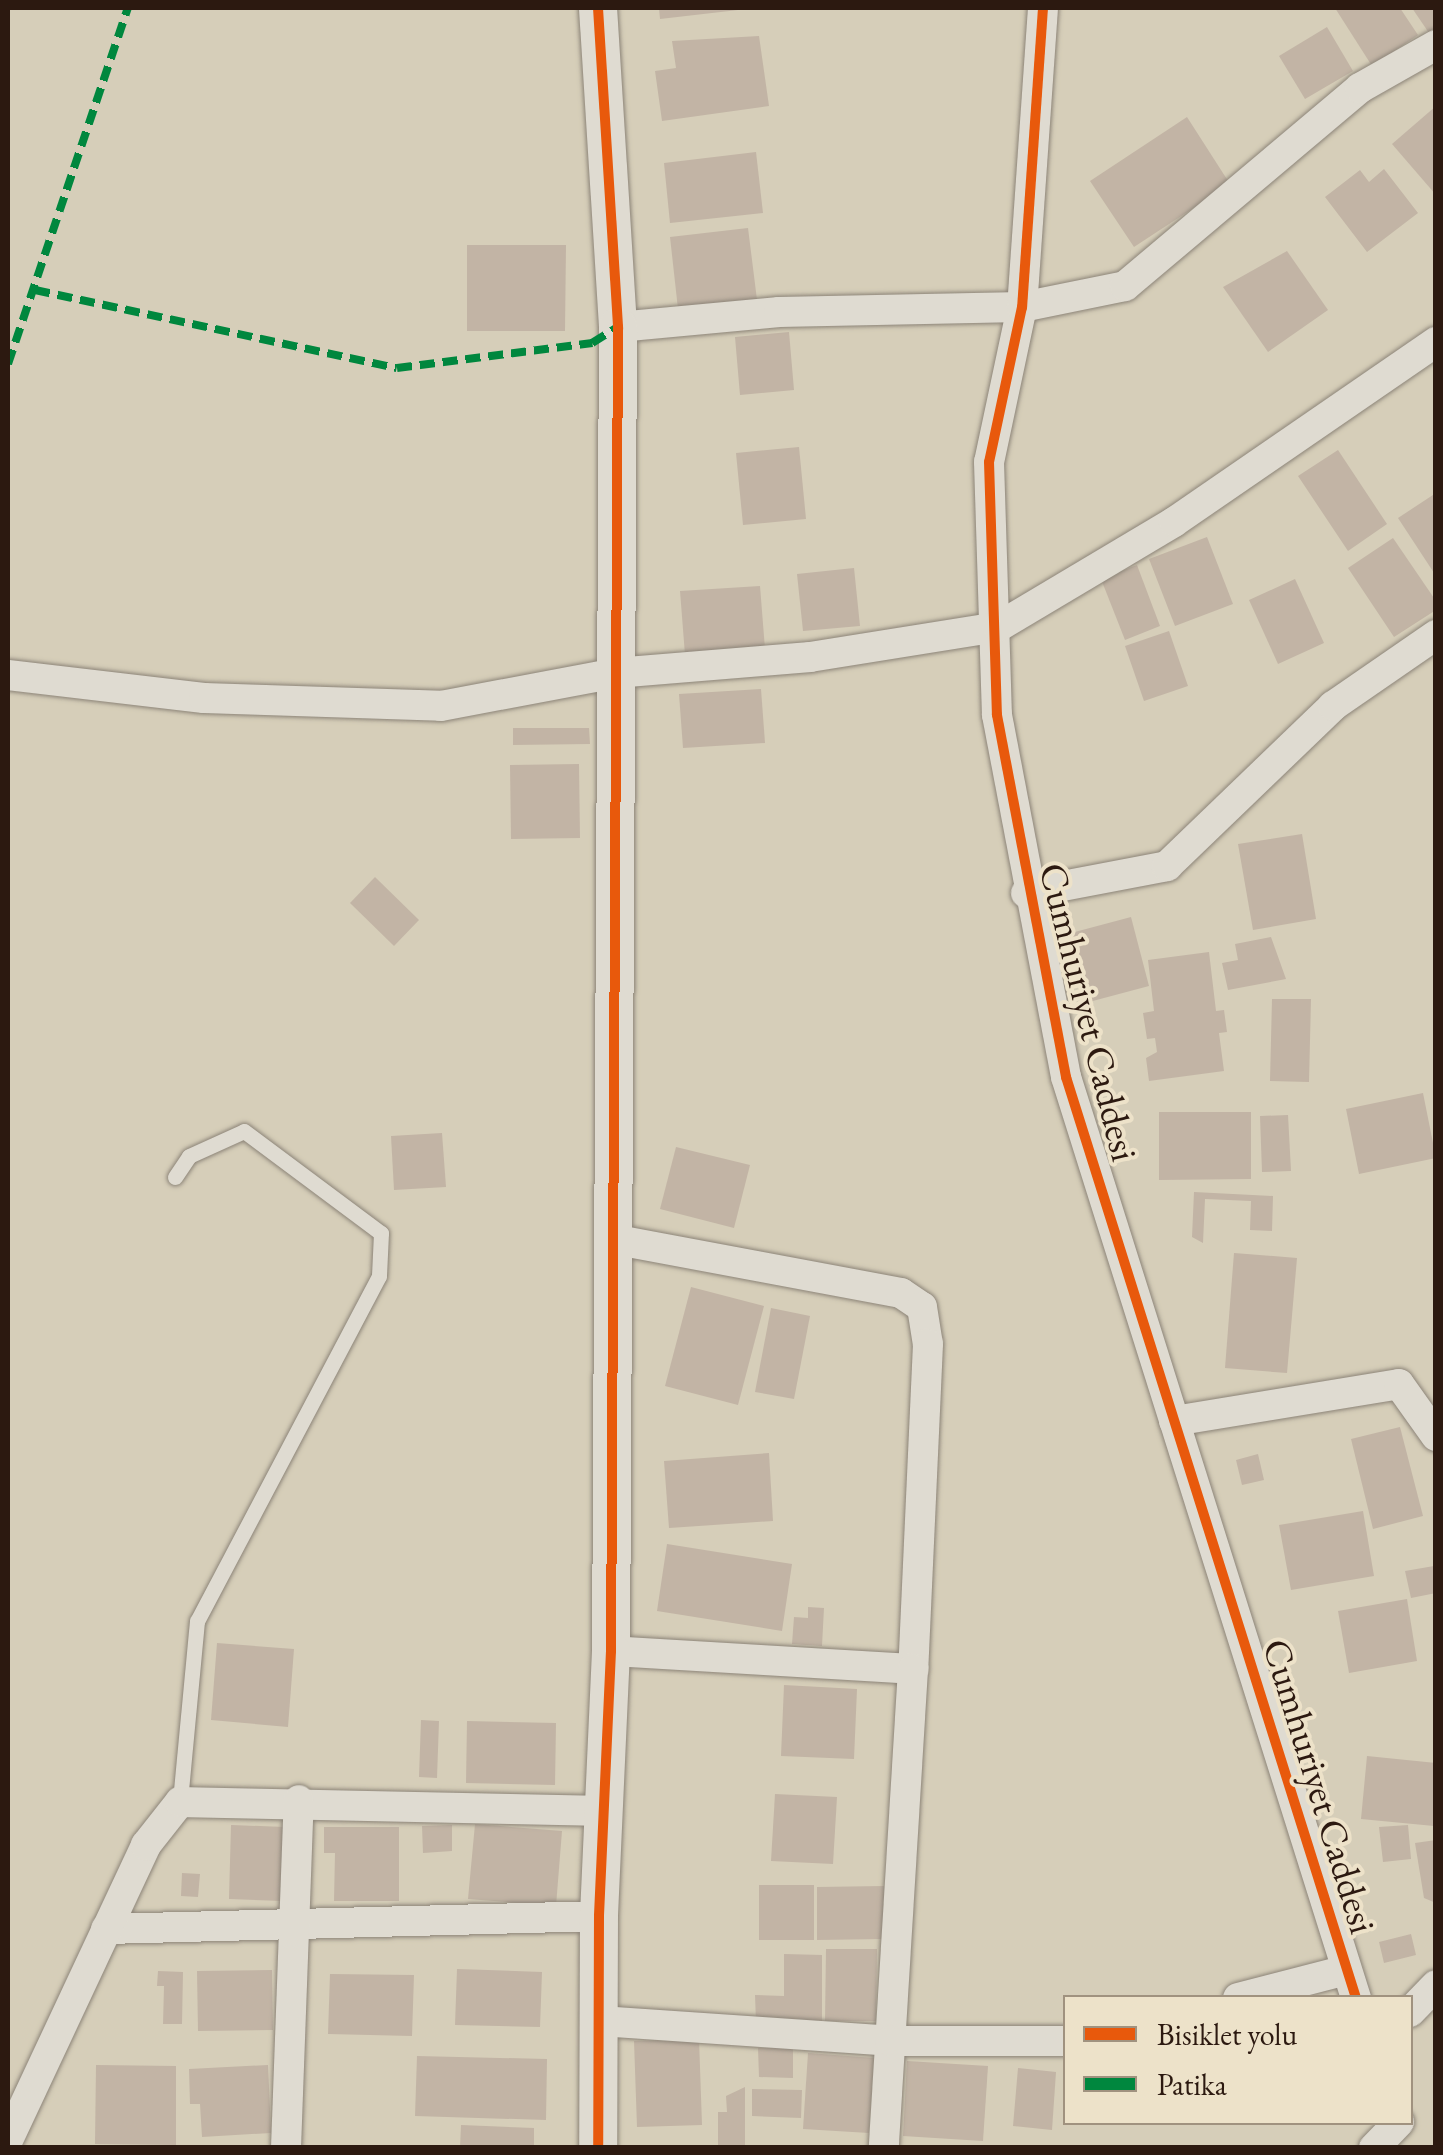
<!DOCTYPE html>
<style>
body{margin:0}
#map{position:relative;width:1443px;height:2155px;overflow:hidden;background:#d6ceb9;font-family:"EB Garamond",serif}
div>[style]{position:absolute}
.building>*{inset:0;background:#c2b4a5}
.roads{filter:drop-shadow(0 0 2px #8c8478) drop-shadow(0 0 2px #8c8478)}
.service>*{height:15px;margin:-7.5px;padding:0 7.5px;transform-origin:7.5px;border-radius:7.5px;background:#dfdbd1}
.minor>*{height:30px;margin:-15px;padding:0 15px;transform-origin:15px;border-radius:15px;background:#dfdbd1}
.tertiary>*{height:38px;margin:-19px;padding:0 19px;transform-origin:19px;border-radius:19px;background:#dfdbd1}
.quiet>*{height:8px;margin-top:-4px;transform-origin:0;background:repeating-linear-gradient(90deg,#00873e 0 15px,transparent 0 23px)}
.cycleway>*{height:10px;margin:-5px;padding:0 5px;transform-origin:5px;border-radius:5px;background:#e8590c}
span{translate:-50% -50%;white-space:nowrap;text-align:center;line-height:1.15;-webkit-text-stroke:8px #ede2c9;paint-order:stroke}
.street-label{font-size:38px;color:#2c1910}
.frame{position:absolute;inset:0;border:10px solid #2c1910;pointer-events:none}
.legend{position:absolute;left:1063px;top:1995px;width:350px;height:130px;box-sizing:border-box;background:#ede2c9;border:2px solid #a0927f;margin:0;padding:12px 18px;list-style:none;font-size:30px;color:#2c1910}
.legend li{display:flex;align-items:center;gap:20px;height:50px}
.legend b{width:50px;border:2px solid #a0927f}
</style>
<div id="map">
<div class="building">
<div style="clip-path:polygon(659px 8px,738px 8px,738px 10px,660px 19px)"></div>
<div style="clip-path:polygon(1335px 8px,1400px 8px,1418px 35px,1372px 66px)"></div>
<div style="clip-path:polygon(1412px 8px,1436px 8px,1436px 28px,1429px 33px)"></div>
<div style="clip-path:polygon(1327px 27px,1353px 71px,1305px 99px,1279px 56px)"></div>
<div style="clip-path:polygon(759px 36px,769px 106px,662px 121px,655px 71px,676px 68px,672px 41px)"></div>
<div style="clip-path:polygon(1436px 106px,1436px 195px,1392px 144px)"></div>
<div style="clip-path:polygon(1187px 117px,1230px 184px,1134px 247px,1090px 181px)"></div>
<div style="clip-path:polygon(756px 152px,763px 213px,670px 223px,664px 163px)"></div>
<div style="clip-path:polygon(1384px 169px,1418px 213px,1367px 252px,1325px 197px,1360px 170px,1369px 182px)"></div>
<div style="clip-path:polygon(748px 228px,757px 300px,678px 309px,670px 237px)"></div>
<div style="clip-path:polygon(467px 245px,566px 245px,565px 331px,467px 331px)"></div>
<div style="clip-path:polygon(1287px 251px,1328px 310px,1268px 352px,1223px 287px)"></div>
<div style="clip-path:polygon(789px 332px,794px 390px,740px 395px,735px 337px)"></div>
<div style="clip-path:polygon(799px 447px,806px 519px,743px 525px,736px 453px)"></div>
<div style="clip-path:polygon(1338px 450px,1387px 524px,1348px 551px,1298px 476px)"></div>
<div style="clip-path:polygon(1436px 493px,1436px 576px,1398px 518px)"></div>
<div style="clip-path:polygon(1207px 537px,1233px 604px,1175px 626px,1149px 559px)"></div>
<div style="clip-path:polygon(1393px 538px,1436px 601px,1436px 610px,1394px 637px,1348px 568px)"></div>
<div style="clip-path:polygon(1137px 565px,1160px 626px,1125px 640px,1101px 579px)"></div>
<div style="clip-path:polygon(854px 568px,860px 626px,803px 631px,797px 574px)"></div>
<div style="clip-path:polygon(1295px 579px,1324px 643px,1278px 664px,1249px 600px)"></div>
<div style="clip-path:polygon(760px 586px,765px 649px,685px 655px,680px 591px)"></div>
<div style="clip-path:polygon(1169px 631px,1188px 686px,1144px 701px,1125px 646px)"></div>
<div style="clip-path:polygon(761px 689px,765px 743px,683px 748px,679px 694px)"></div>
<div style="clip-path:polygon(513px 728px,589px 728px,590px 744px,513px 745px)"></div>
<div style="clip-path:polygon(579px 764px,580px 838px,511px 839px,510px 765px)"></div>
<div style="clip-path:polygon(1302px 834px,1316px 919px,1253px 930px,1238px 844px)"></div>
<div style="clip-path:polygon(375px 877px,419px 920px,394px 946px,350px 903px)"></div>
<div style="clip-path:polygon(1131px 917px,1149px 986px,1089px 1002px,1071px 933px)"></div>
<div style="clip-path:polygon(1271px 937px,1286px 979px,1228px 990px,1222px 963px,1238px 960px,1235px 944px)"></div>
<div style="clip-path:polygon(1209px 952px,1216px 1011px,1224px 1010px,1227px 1032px,1219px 1033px,1224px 1071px,1149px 1081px,1146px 1058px,1157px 1052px,1155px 1038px,1147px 1039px,1143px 1013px,1154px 1011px,1148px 960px)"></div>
<div style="clip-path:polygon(1272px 999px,1311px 999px,1309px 1082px,1270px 1081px)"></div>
<div style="clip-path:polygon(1423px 1093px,1436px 1158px,1359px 1174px,1346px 1109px)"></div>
<div style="clip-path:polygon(1159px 1112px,1251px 1112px,1251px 1179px,1159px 1180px)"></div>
<div style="clip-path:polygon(1288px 1115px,1291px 1171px,1262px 1172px,1260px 1116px)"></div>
<div style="clip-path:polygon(442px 1133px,446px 1187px,394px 1190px,391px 1136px)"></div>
<div style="clip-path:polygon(676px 1147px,750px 1165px,734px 1228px,660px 1209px)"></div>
<div style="clip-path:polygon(1194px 1192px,1273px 1196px,1272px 1231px,1250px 1230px,1251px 1201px,1205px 1199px,1203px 1243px,1192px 1237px)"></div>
<div style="clip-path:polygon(1234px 1253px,1297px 1258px,1287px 1373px,1225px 1368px)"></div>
<div style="clip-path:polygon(691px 1287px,764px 1306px,738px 1405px,665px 1386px)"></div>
<div style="clip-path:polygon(771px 1308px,810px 1316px,794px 1399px,755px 1392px)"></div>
<div style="clip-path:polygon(1400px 1427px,1423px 1516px,1373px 1529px,1351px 1439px)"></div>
<div style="clip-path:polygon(769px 1453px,773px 1521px,669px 1528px,664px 1461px)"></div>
<div style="clip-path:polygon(1258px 1454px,1264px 1480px,1242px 1485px,1236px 1460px)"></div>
<div style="clip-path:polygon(1363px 1511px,1374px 1576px,1291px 1590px,1279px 1525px)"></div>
<div style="clip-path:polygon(667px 1544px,792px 1564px,782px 1631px,657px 1611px)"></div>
<div style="clip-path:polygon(1434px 1566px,1436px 1593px,1411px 1598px,1405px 1571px)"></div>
<div style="clip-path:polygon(1407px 1599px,1417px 1661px,1349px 1673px,1338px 1611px)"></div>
<div style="clip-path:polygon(808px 1607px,824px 1608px,822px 1646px,792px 1644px,794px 1617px,808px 1618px)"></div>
<div style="clip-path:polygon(217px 1643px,294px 1649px,288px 1727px,211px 1720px)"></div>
<div style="clip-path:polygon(784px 1685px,857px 1689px,854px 1759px,781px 1756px)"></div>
<div style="clip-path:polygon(421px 1720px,439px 1721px,437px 1778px,419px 1777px)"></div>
<div style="clip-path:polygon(467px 1721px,556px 1723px,555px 1785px,466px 1783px)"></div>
<div style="clip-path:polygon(1367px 1756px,1436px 1763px,1434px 1826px,1361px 1819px)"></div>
<div style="clip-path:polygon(775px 1794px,837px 1797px,833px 1864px,771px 1861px)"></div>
<div style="clip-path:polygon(475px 1824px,562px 1831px,556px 1906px,468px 1899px)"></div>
<div style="clip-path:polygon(231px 1825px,285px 1827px,283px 1901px,229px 1899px)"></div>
<div style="clip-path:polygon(452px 1825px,452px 1851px,423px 1853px,422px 1826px)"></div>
<div style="clip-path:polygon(1408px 1825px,1411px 1859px,1383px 1862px,1379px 1827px)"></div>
<div style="clip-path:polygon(324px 1827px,399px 1827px,399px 1901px,334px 1901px,335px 1853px,324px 1853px)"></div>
<div style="clip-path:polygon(1436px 1840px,1436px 1903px,1424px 1898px,1415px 1843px)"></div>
<div style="clip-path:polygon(182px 1873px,200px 1874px,198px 1897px,181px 1896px)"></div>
<div style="clip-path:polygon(759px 1885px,814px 1885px,814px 1940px,759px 1940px)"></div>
<div style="clip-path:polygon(884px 1886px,884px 1939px,817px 1940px,817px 1887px)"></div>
<div style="clip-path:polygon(1411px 1934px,1416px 1955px,1384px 1963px,1379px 1942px)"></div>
<div style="clip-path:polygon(826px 1949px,877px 1949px,876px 2021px,825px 2021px)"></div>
<div style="clip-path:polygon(784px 1954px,822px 1955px,822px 2022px,756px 2022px,755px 1995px,784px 1996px)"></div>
<div style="clip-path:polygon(457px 1969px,542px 1972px,540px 2027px,455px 2025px)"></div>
<div style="clip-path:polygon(272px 1970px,273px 2030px,198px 2031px,197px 1971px)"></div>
<div style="clip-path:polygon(158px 1971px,183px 1972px,182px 2024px,163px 2024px,164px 1986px,157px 1986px)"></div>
<div style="clip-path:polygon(330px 1974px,414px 1975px,412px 2036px,328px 2034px)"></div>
<div style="clip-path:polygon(699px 2039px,702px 2125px,637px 2127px,634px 2041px)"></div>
<div style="clip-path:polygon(758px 2048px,793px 2048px,793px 2078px,759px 2077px)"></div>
<div style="clip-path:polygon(808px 2053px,874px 2058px,869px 2133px,803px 2129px)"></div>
<div style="clip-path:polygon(417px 2056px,547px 2059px,546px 2120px,415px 2116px)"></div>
<div style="clip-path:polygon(907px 2061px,988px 2066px,983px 2141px,903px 2136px)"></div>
<div style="clip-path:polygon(96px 2065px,176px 2066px,176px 2145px,95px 2144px)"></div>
<div style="clip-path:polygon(268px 2065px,271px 2133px,202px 2137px,200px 2104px,190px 2104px,189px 2069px)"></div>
<div style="clip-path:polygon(1018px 2068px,1056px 2072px,1052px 2130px,1013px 2126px)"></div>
<div style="clip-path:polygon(745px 2087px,745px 2148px,718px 2148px,718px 2112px,727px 2112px,726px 2096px)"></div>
<div style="clip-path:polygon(752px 2089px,802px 2090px,801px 2118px,752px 2116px)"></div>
<div style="clip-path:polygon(461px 2125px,534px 2128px,534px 2148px,460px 2148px)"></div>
</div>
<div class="roads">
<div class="service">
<div style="left:175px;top:1177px;width:25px;rotate:-56deg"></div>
<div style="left:189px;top:1156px;width:60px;rotate:-24.4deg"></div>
<div style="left:244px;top:1131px;width:171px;rotate:36.7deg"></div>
<div style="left:381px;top:1233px;width:43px;rotate:92.7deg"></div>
<div style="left:379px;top:1276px;width:390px;rotate:117.8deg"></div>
<div style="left:197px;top:1621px;width:182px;rotate:95.4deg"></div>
</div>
<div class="minor">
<div style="left:1043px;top:8px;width:300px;rotate:94deg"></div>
<div style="left:1022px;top:307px;width:158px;rotate:102deg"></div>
<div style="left:989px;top:462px;width:253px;rotate:88.2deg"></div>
<div style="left:997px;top:715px;width:369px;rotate:79.2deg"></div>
<div style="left:1066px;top:1077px;width:966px;rotate:72.52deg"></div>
<div style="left:618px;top:327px;width:162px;rotate:-5.3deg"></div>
<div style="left:779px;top:312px;width:243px;rotate:-1.2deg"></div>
<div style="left:1022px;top:307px;width:105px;rotate:-11.5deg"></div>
<div style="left:1125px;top:286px;width:307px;rotate:-40.1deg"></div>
<div style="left:1360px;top:88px;width:87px;rotate:-29.5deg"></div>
<div style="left:8px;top:675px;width:197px;rotate:6.7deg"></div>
<div style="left:204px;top:698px;width:237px;rotate:1.9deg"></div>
<div style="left:441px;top:706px;width:177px;rotate:-10.7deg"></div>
<div style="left:615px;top:673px;width:196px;rotate:-4.7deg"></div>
<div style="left:810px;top:657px;width:190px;rotate:-9.1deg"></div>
<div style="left:998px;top:627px;width:205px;rotate:-30.8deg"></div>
<div style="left:1174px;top:522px;width:318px;rotate:-34.5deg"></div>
<div style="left:1026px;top:893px;width:144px;rotate:-10.8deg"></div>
<div style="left:1167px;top:866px;width:231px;rotate:-43.9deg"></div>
<div style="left:1333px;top:706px;width:125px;rotate:-34.6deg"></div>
<div style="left:612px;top:1239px;width:294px;rotate:10.6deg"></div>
<div style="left:901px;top:1293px;width:25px;rotate:34deg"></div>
<div style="left:922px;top:1307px;width:37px;rotate:81deg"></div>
<div style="left:928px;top:1344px;width:325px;rotate:92.6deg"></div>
<div style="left:1174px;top:1421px;width:228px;rotate:-9.3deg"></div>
<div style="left:1399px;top:1384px;width:64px;rotate:54.6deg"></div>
<div style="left:611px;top:1651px;width:303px;rotate:3.4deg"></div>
<div style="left:913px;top:1669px;width:480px;rotate:93.5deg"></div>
<div style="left:106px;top:1929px;width:493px;rotate:-1.5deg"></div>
<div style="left:1238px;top:1998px;width:112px;rotate:-14.5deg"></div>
<div style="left:1410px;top:2012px;width:37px;rotate:-46deg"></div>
<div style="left:600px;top:2021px;width:291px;rotate:3.9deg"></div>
<div style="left:890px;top:2041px;width:176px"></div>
<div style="left:8px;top:2140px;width:326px;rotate:-64.9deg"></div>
<div style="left:146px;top:1845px;width:55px;rotate:-51.7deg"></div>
<div style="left:180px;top:1802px;width:423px;rotate:1.2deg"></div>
<div style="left:286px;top:2148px;width:348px;rotate:-87.9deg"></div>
<div style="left:1374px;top:2148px;width:36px;rotate:-46deg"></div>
</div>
<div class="tertiary">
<div style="left:598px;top:8px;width:320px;rotate:86.4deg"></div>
<div style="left:618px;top:327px;width:1324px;rotate:90.3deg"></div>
<div style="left:611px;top:1651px;width:265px;rotate:92.6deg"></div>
<div style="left:599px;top:1916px;width:232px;rotate:90.2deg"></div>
</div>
</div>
<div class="quiet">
<div style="left:35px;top:290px;width:370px;rotate:12.2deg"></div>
<div style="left:397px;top:368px;width:197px;rotate:-7.3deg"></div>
<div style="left:592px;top:343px;width:31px;rotate:-32deg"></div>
<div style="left:8px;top:364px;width:376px;rotate:-71.4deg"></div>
</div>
<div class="cycleway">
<div style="left:598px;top:8px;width:320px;rotate:86.4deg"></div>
<div style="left:618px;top:327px;width:1324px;rotate:90.3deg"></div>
<div style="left:611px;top:1651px;width:265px;rotate:92.6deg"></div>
<div style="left:599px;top:1916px;width:232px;rotate:90.2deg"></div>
<div style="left:1043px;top:8px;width:300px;rotate:94deg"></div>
<div style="left:1022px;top:307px;width:158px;rotate:102deg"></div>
<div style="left:989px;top:462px;width:253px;rotate:88.2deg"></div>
<div style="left:997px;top:715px;width:369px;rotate:79.2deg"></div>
<div style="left:1066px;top:1077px;width:966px;rotate:72.52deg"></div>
</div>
<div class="street-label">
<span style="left:1089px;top:1012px;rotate:76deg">Cumhuriyet Caddesi</span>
<span style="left:1320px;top:1786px;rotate:73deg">Cumhuriyet Caddesi</span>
</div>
<div class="frame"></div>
<ul class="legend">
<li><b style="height:12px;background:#e8590c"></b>Bisiklet yolu</li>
<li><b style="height:12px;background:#00873e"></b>Patika</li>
</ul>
</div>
